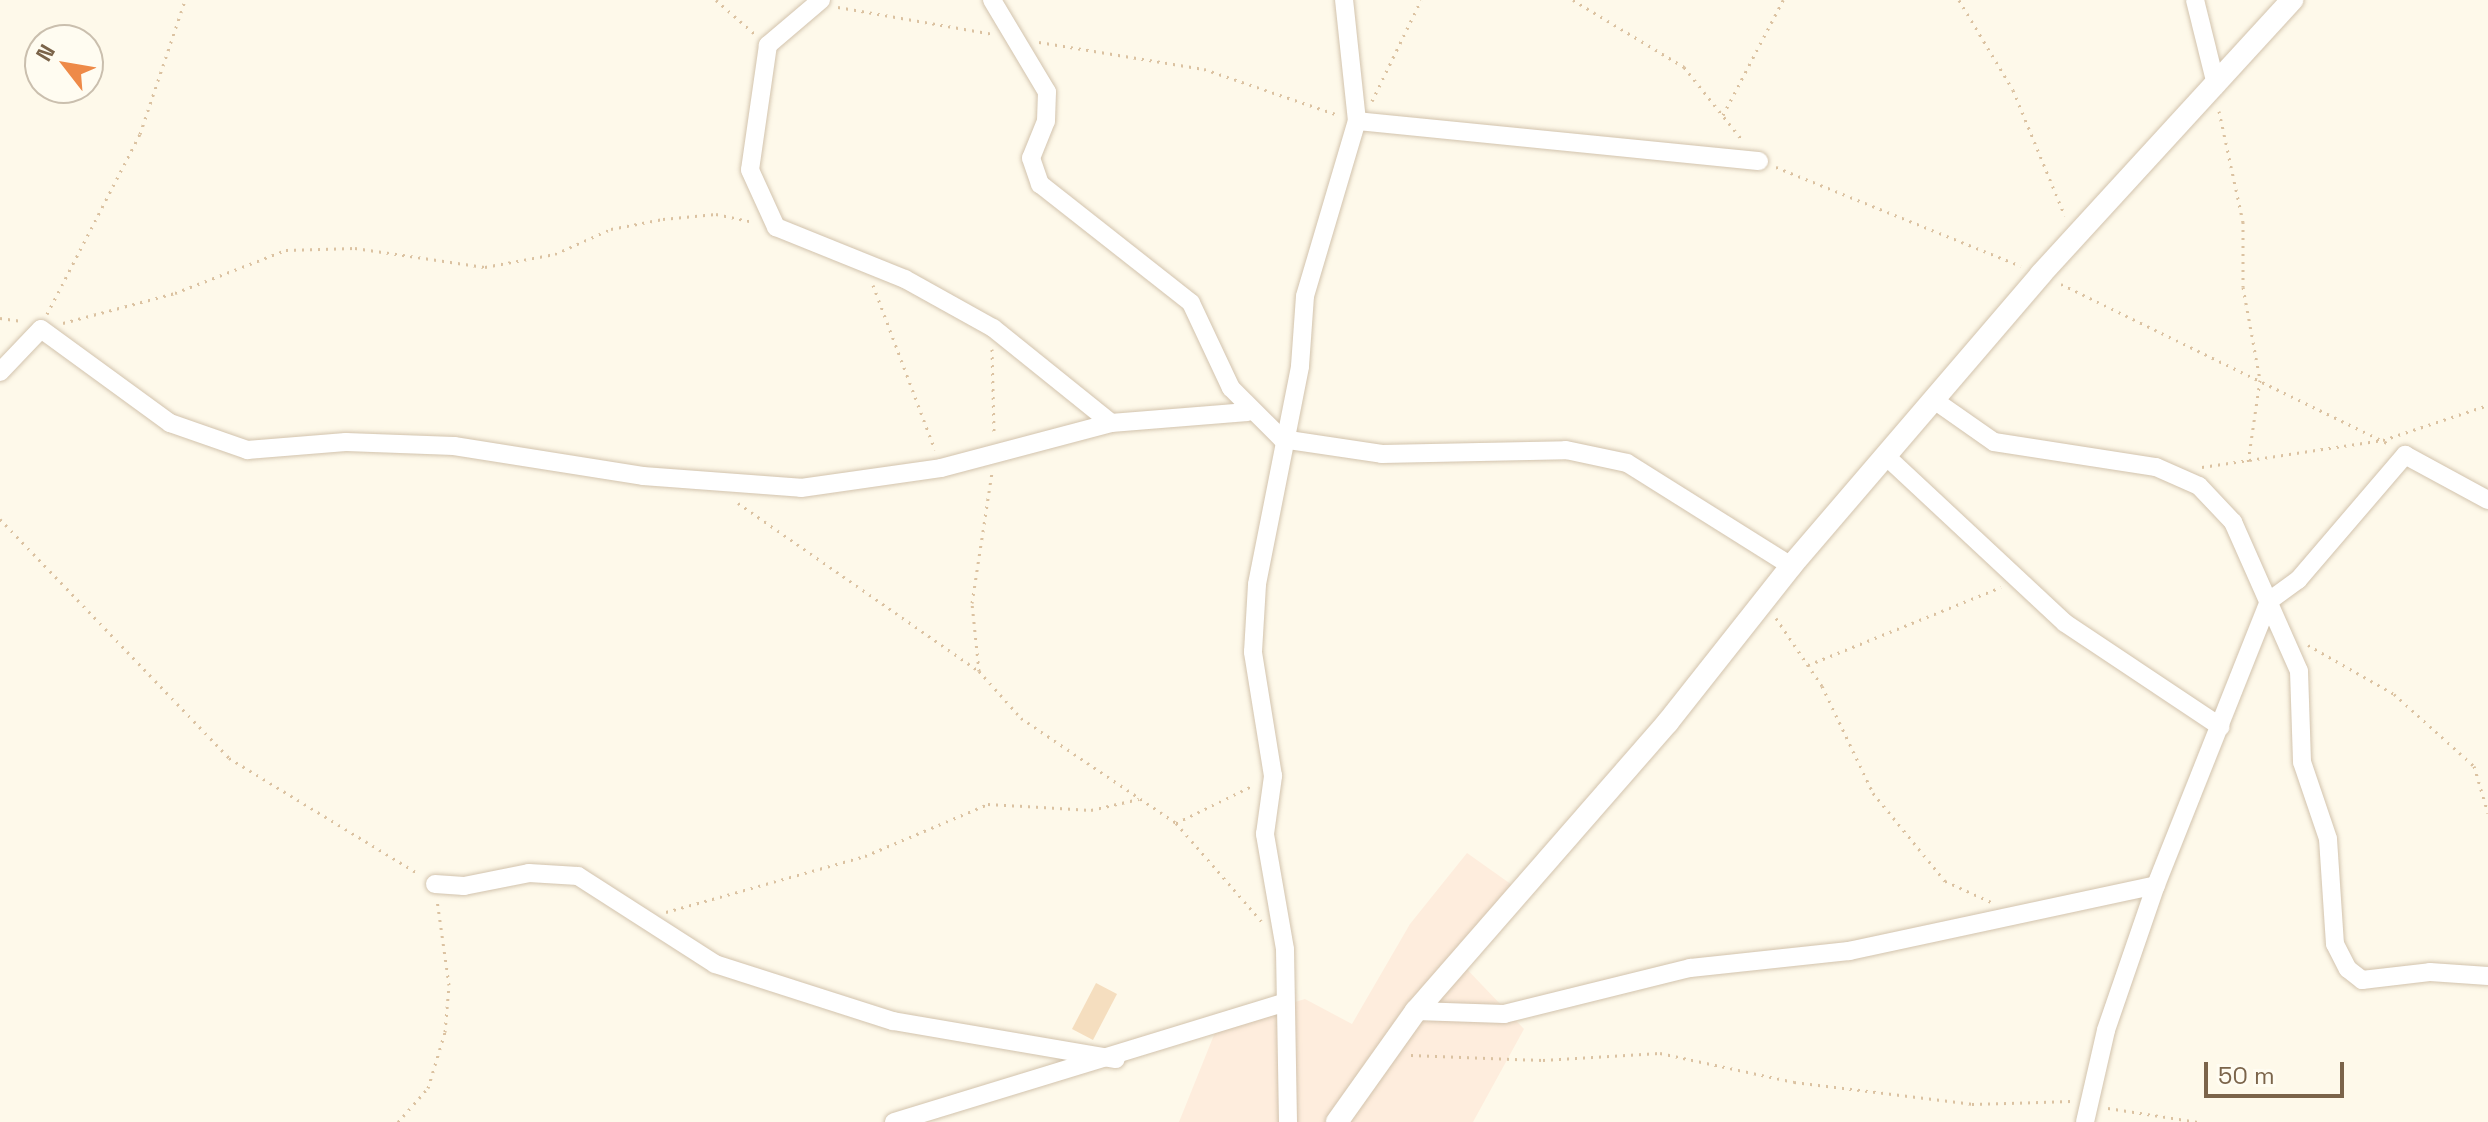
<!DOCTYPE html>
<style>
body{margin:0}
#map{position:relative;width:2488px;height:1122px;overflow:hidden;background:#fef9ea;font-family:"Space Grotesk",sans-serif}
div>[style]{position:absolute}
.commercial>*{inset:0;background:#feeddd}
.building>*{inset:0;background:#f5debf}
.path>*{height:3px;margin-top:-1.5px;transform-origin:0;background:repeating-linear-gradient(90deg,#dbc2a1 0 2px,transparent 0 8px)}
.roads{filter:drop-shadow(0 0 2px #d2c3ad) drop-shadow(0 0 2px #d2c3ad)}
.minor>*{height:18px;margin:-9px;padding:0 9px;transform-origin:9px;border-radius:9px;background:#fff}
.tertiary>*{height:22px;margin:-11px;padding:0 11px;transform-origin:11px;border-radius:11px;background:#fff}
span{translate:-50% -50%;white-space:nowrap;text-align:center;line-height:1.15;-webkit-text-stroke:8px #fffcf1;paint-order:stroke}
.north{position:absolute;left:24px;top:24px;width:80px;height:80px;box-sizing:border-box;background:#fffcf1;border:2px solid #cabfae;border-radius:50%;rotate:301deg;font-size:22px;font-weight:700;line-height:32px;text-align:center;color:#7b644a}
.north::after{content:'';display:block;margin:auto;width:28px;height:36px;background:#ee8a48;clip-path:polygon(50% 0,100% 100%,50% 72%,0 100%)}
.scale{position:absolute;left:2204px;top:1062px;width:140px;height:36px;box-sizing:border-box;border:4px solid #7b644a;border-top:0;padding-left:10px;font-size:24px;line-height:28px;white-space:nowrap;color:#7b644a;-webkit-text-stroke:6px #fffcf1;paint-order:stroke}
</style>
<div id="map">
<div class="commercial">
<div style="clip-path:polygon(1467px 853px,1522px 892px,1461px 963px,1524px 1029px,1473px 1122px,1179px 1122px,1218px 1025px,1305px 999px,1352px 1024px,1410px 924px)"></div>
</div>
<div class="building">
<div style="clip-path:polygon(1096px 983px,1117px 994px,1093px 1040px,1072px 1029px)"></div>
</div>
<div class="path">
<div style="left:716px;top:0;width:53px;rotate:41.2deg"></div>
<div style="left:1573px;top:0;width:130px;rotate:31.1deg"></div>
<div style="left:1684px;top:67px;width:95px;rotate:51.4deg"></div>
<div style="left:1959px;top:0;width:105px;rotate:59deg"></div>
<div style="left:2013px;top:90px;width:136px;rotate:67.6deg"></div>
<div style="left:838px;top:7px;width:156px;rotate:9.9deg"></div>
<div style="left:1039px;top:42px;width:167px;rotate:9.3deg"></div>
<div style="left:1204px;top:69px;width:142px;rotate:18.9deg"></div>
<div style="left:1372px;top:101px;width:112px;rotate:-64.1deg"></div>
<div style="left:2219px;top:111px;width:114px;rotate:77.8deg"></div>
<div style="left:2243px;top:222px;width:65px;rotate:90deg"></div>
<div style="left:2243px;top:287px;width:95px;rotate:79.6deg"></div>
<div style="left:2260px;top:380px;width:83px;rotate:98.3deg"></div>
<div style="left:1723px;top:115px;width:130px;rotate:-62.4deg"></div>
<div style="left:1776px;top:167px;width:264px;rotate:22deg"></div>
<div style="left:2061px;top:284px;width:367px;rotate:26deg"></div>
<div style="left:873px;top:285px;width:176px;rotate:69.4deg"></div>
<div style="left:47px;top:314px;width:203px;rotate:-62.7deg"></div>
<div style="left:140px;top:134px;width:141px;rotate:-71.4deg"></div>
<div style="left:0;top:318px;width:22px;rotate:8deg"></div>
<div style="left:63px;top:323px;width:116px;rotate:-15deg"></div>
<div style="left:175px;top:293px;width:119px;rotate:-21.2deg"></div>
<div style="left:286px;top:250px;width:69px;rotate:-1.7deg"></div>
<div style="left:355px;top:248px;width:131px;rotate:8.3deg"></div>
<div style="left:485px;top:267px;width:71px;rotate:-10.5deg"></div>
<div style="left:555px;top:254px;width:61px;rotate:-24.1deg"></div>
<div style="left:611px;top:229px;width:53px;rotate:-10.9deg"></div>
<div style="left:663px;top:219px;width:53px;rotate:-5.4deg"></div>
<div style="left:716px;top:214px;width:38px;rotate:12deg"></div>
<div style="left:992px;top:349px;width:84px;rotate:88.6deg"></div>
<div style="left:2202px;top:467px;width:183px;rotate:-8.5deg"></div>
<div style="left:2383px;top:440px;width:111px;rotate:-18.4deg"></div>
<div style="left:738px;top:503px;width:294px;rotate:34.9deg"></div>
<div style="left:979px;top:671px;width:63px;rotate:48.2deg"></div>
<div style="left:1021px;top:718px;width:187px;rotate:34.1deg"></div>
<div style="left:1176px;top:823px;width:85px;rotate:-26deg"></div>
<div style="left:0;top:519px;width:331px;rotate:46.2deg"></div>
<div style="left:229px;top:758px;width:223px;rotate:31.4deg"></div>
<div style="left:1776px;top:618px;width:82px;rotate:55.9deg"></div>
<div style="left:1822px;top:686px;width:119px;rotate:64.5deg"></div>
<div style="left:1873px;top:793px;width:114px;rotate:50.7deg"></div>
<div style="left:1945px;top:881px;width:51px;rotate:24.5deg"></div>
<div style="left:2308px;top:645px;width:99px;rotate:29.7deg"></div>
<div style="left:2394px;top:694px;width:108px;rotate:42deg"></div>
<div style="left:2474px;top:766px;width:49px;rotate:73.4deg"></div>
<div style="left:1808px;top:665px;width:208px;rotate:-22deg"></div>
<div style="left:979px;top:671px;width:68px;rotate:-95.9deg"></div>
<div style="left:972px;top:603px;width:132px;rotate:-81.3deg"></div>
<div style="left:1176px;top:823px;width:131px;rotate:49deg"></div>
<div style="left:666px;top:912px;width:207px;rotate:-15.7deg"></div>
<div style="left:865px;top:856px;width:134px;rotate:-22.9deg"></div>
<div style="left:988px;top:804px;width:103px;rotate:3.3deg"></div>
<div style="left:1091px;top:810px;width:49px;rotate:-12.9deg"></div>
<div style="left:1411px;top:1055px;width:132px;rotate:2.2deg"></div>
<div style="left:1543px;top:1060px;width:117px;rotate:-3.4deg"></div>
<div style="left:1660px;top:1053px;width:137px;rotate:12.2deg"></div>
<div style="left:1794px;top:1082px;width:179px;rotate:7deg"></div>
<div style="left:1972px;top:1104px;width:99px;rotate:-1.7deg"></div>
<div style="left:2108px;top:1108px;width:91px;rotate:8.8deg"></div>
<div style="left:398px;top:1122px;width:45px;rotate:-48.6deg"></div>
<div style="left:428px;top:1088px;width:59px;rotate:-73.1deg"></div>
<div style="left:445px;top:1032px;width:47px;rotate:-85.1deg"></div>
<div style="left:449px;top:985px;width:86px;rotate:-98deg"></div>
</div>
<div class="roads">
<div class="minor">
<div style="left:821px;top:0;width:70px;rotate:139.7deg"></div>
<div style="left:768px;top:45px;width:126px;rotate:98.2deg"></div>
<div style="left:750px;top:170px;width:63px;rotate:65.5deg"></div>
<div style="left:776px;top:227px;width:139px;rotate:22deg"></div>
<div style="left:905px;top:279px;width:101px;rotate:29.1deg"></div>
<div style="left:993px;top:328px;width:151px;rotate:38.8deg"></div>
<div style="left:992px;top:0;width:107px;rotate:59.1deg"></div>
<div style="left:1047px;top:92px;width:29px;rotate:92deg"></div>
<div style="left:1046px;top:121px;width:40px;rotate:112deg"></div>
<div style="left:1031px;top:158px;width:28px;rotate:71deg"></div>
<div style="left:1040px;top:184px;width:192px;rotate:38.2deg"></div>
<div style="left:1191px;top:303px;width:94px;rotate:64.8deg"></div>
<div style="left:1231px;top:388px;width:72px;rotate:45deg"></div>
<div style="left:1282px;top:439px;width:101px;rotate:8.5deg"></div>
<div style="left:1382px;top:454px;width:184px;rotate:-1.2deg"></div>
<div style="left:1566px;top:450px;width:62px;rotate:12deg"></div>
<div style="left:1627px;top:463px;width:194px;rotate:32.1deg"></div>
<div style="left:2195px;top:0;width:88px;rotate:76.1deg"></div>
<div style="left:1357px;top:121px;width:404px;rotate:5.7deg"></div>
<div style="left:0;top:372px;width:59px;rotate:-46.4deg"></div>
<div style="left:41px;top:329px;width:160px;rotate:36.1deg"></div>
<div style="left:170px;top:423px;width:82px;rotate:19.3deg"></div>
<div style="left:247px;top:450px;width:99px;rotate:-4.6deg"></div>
<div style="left:346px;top:442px;width:108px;rotate:2.1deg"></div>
<div style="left:454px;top:446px;width:191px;rotate:9deg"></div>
<div style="left:643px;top:476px;width:158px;rotate:4.3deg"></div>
<div style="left:801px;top:488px;width:141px;rotate:-8.1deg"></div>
<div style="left:941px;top:468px;width:176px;rotate:-14.8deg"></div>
<div style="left:1111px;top:423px;width:137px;rotate:-4.6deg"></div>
<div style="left:1934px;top:400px;width:73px;rotate:35deg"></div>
<div style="left:1994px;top:442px;width:164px;rotate:8.8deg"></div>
<div style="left:2156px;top:467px;width:47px;rotate:23.8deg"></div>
<div style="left:2199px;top:486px;width:50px;rotate:46.6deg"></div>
<div style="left:2233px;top:522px;width:163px;rotate:66.1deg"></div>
<div style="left:2299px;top:671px;width:91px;rotate:88.1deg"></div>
<div style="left:2302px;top:762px;width:81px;rotate:71.3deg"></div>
<div style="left:2328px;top:839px;width:105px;rotate:86.2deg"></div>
<div style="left:2335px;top:944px;width:28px;rotate:63deg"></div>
<div style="left:2348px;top:969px;width:18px;rotate:38deg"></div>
<div style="left:2362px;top:980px;width:68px;rotate:-6.7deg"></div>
<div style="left:2430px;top:972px;width:58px;rotate:3.9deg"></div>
<div style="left:1887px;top:457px;width:243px;rotate:43deg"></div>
<div style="left:2065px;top:623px;width:187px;rotate:33.7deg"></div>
<div style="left:435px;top:884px;width:29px;rotate:4deg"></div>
<div style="left:464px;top:886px;width:66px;rotate:-11.3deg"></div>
<div style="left:529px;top:873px;width:49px;rotate:3.5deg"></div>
<div style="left:578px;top:876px;width:163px;rotate:32.7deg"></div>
<div style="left:715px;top:964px;width:187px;rotate:17.8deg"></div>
<div style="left:893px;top:1021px;width:226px;rotate:9.7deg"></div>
<div style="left:1416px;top:1011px;width:88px;rotate:2deg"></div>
<div style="left:1504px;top:1014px;width:192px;rotate:-13.9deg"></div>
<div style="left:1690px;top:968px;width:160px;rotate:-6.1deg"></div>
<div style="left:1849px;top:951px;width:314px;rotate:-12.1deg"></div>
<div style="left:894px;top:1122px;width:408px;rotate:-17deg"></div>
<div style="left:1288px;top:1122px;width:173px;rotate:-91deg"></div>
<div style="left:1285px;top:949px;width:117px;rotate:-99.9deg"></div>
<div style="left:1265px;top:834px;width:59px;rotate:-82.1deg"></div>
<div style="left:1273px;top:776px;width:126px;rotate:-99.2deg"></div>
<div style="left:1253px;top:652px;width:68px;rotate:-86.6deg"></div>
<div style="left:1257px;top:584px;width:222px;rotate:-78.8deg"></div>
<div style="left:1300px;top:366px;width:70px;rotate:-85.9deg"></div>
<div style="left:1305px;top:296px;width:183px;rotate:-73.5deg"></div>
<div style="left:1357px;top:121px;width:122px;rotate:-96.1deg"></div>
<div style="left:2085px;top:1122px;width:94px;rotate:-77.1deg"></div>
<div style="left:2106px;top:1030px;width:153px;rotate:-71deg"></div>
<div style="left:2156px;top:885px;width:306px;rotate:-68.3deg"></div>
<div style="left:2269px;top:601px;width:36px;rotate:-36deg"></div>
<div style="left:2298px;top:580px;width:165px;rotate:-49.4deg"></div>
<div style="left:2405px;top:455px;width:94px;rotate:28.5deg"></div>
</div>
<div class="tertiary">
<div style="left:1337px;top:1122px;width:136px;rotate:-54.6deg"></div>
<div style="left:1416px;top:1011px;width:383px;rotate:-48.9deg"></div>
<div style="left:1668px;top:722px;width:199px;rotate:-51.7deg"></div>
<div style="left:1791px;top:566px;width:384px;rotate:-49.4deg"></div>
<div style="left:2041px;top:274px;width:372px;rotate:-47.5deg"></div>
</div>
</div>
<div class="north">N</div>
<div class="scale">50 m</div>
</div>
